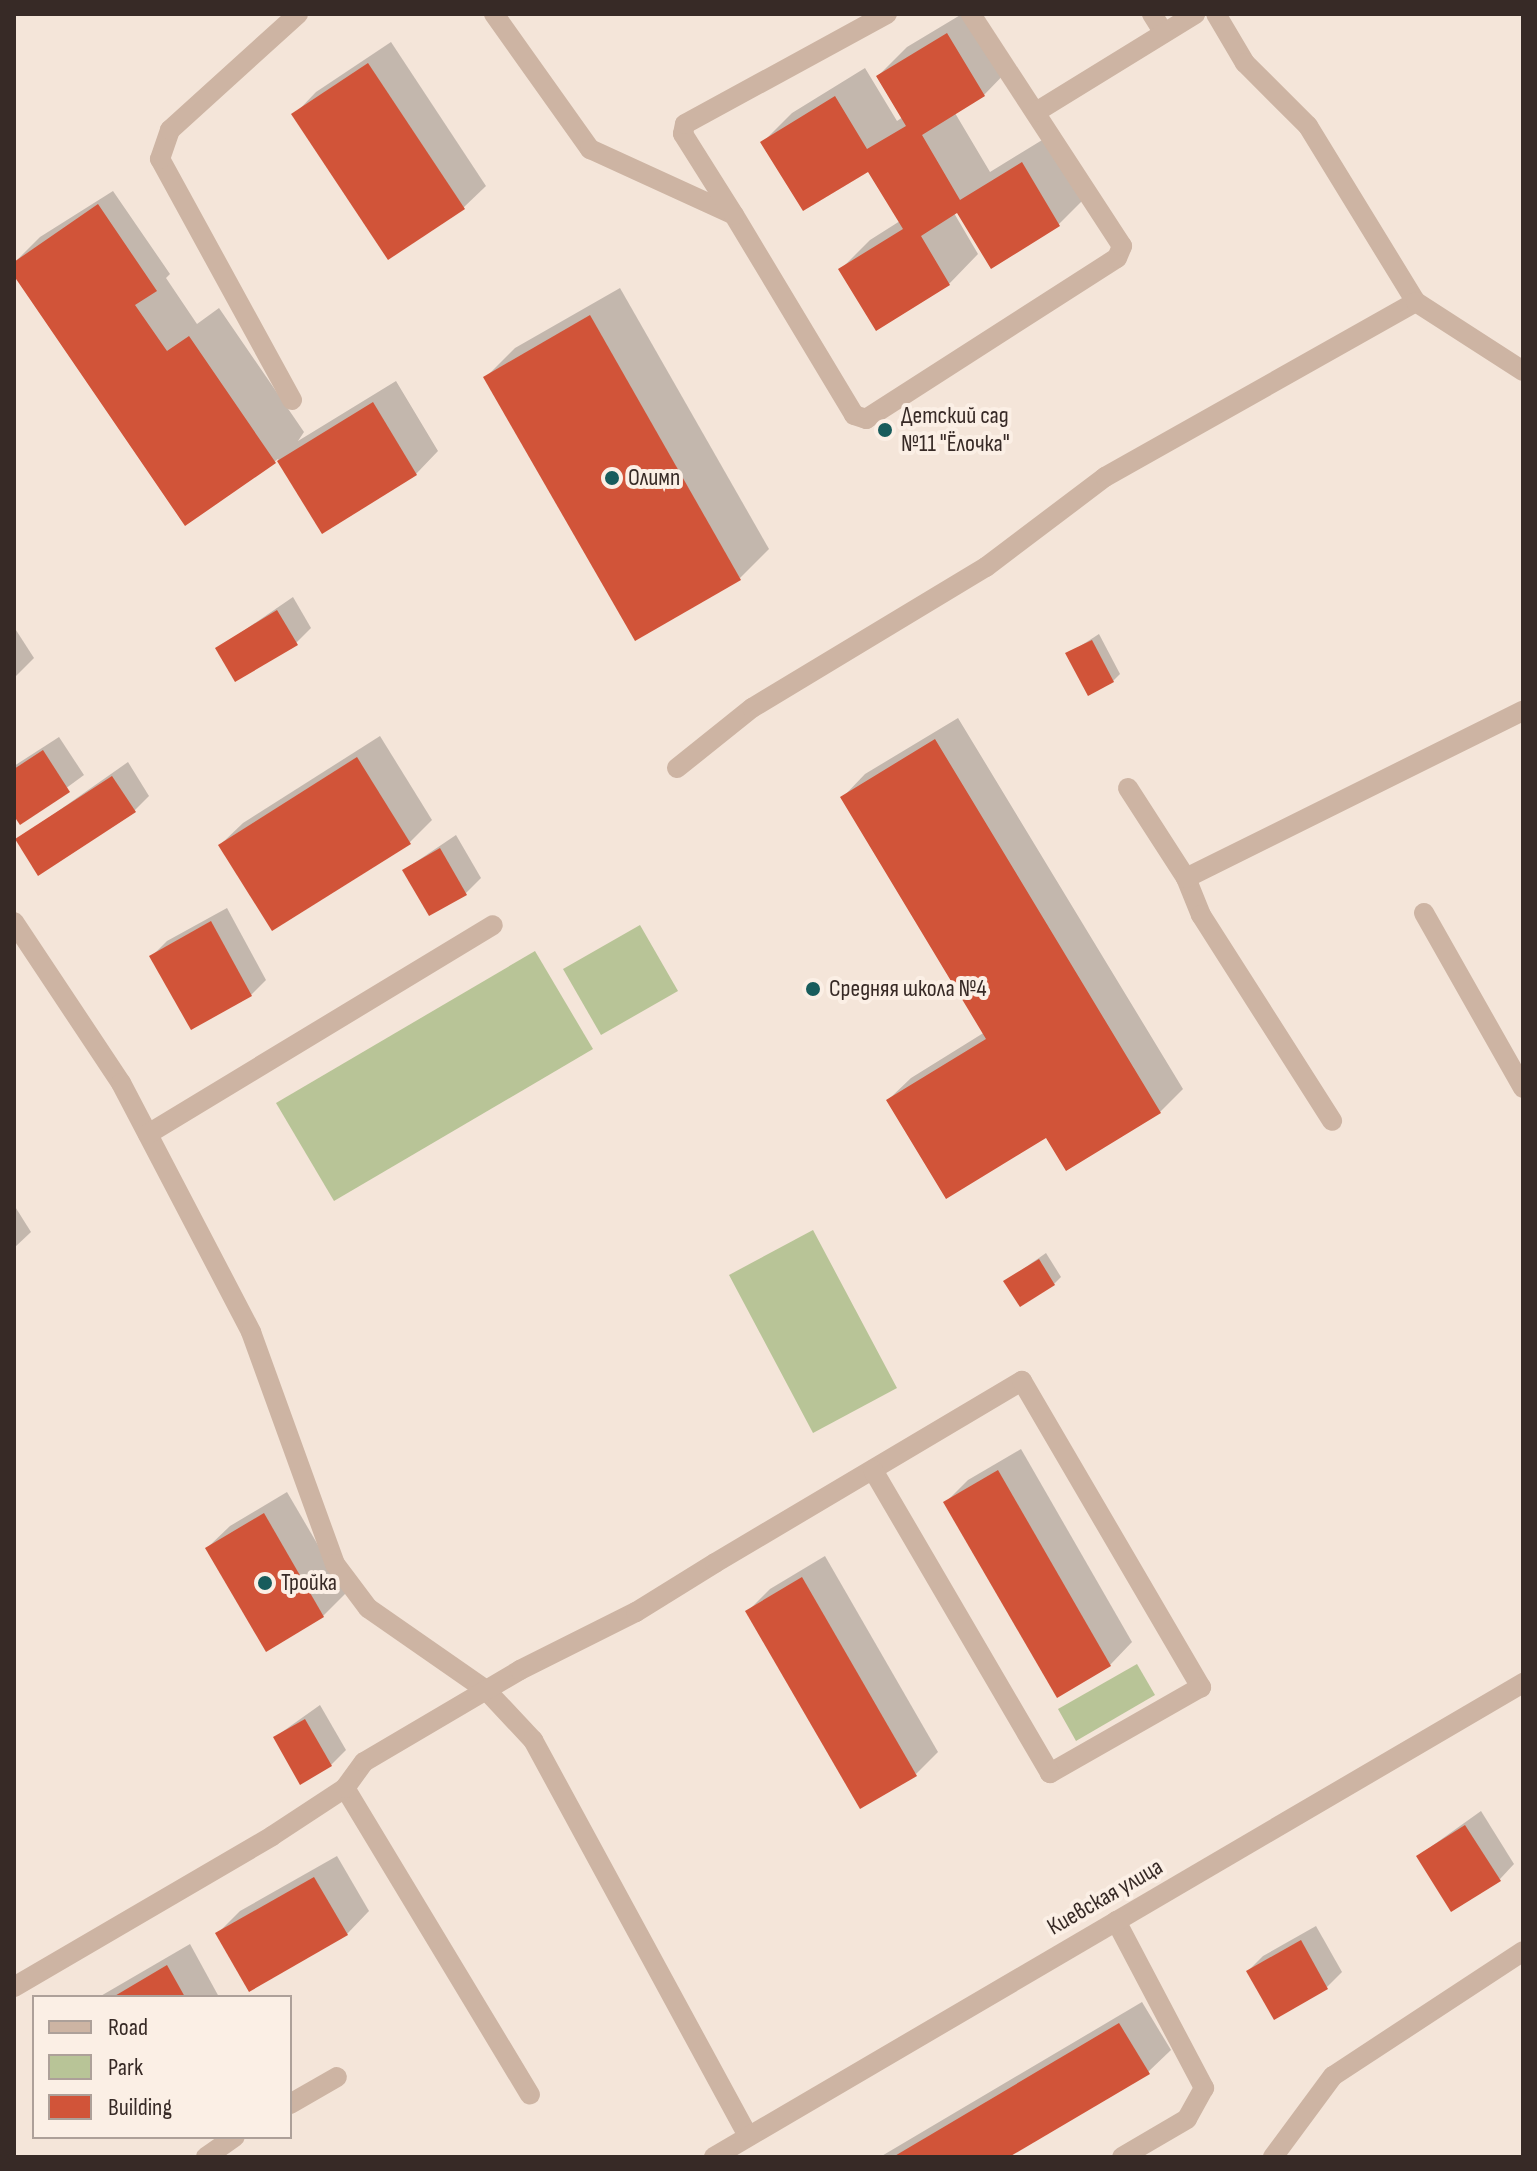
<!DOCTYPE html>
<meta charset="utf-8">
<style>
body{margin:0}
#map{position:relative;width:1537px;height:2171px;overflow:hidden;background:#f4e5d9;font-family:"Sofia Sans Condensed",sans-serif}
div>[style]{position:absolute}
.green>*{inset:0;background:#b8c497}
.shadow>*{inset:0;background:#0003}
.building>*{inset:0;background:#d15439}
.service>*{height:20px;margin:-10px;padding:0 10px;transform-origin:10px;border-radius:10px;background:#cdb4a3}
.minor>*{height:20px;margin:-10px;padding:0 10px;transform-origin:10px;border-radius:10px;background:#cdb4a3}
.dots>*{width:22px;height:22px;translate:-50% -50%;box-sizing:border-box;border:4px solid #fbefe5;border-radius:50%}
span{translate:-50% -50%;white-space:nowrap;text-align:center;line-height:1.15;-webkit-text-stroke:8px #fbefe5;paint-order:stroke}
.poi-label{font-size:24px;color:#372a26}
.left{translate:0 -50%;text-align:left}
.street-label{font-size:24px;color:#372a26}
.frame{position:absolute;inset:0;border:16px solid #372a26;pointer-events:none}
.legend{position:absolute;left:32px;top:1995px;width:260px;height:144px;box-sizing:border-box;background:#fbefe5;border:2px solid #ada099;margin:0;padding:10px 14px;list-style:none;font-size:24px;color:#372a26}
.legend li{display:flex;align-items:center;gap:16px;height:40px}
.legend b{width:40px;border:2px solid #ada099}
</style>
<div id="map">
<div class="green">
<div style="clip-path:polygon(640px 925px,678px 991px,601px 1035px,563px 969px)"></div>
<div style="clip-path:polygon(535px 951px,593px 1049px,334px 1201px,276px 1103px)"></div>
<div style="clip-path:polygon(813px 1230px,897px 1388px,813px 1433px,729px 1275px)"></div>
<div style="clip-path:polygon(1137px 1664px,1155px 1695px,1076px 1741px,1058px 1709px)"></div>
</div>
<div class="shadow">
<div style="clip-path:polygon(962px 14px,1013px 65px,984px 95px,955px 113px,990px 172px,1052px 134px,1088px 195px,1059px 224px,991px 266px,958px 211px,954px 213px,978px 254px,949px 284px,841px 269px,870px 240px,900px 221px,868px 169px,763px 142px,792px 113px,865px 68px,897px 121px,903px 117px,878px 76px,907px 47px)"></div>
<div style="clip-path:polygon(391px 42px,486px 186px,463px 208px,294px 115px,316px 92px)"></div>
<div style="clip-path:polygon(113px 191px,170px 274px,166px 278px,197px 324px,219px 308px,304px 432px,298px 441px,396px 381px,438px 451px,416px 474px,322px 531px,278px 459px,186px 523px,14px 272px,14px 263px,40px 237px)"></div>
<div style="clip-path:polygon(620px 288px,769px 549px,740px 578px,486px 377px,515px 348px)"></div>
<div style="clip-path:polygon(293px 597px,311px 628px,296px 643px,217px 649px)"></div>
<div style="clip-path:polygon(14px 627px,34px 658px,14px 678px)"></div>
<div style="clip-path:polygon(1099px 634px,1120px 674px,1113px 681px,1068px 654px)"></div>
<div style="clip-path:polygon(958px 718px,1183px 1089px,1160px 1112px,1066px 1168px,1047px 1135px,888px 1100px,911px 1078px,985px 1032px,843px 797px,865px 774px)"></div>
<div style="clip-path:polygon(380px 736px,432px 820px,410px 842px,220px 845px,243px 823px)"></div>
<div style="clip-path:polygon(59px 737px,84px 775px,20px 822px,14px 812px,14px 766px)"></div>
<div style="clip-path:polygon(128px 762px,149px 796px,134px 811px,17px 840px)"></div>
<div style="clip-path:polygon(456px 835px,481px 878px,466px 893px,404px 870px)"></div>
<div style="clip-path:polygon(227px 908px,266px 980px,251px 995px,191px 1027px,152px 956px,167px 941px)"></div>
<div style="clip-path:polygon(14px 1205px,31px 1232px,14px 1248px)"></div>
<div style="clip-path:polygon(1046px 1253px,1061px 1277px,1054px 1284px,1006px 1281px)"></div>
<div style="clip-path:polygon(1021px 1449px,1132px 1642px,1110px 1665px,946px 1502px,968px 1480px)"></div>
<div style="clip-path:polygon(287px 1492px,346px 1593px,323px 1616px,207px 1548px,230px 1526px)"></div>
<div style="clip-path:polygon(825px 1556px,938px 1752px,916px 1774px,748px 1611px,770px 1589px)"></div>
<div style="clip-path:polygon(320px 1705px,346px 1750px,331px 1765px,275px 1737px)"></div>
<div style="clip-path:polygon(1481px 1811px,1514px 1864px,1500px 1879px,1418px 1856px)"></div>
<div style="clip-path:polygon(337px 1856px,369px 1911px,347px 1934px,218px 1933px,240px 1911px)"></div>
<div style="clip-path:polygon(1316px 1926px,1342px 1972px,1327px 1987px,1248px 1971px,1263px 1956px)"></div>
<div style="clip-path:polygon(190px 1944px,219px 1997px,99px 1997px)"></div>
<div style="clip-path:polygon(1142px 2002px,1171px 2050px,1148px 2072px,1005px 2157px,880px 2157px)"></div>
</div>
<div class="building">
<div style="clip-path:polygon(947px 33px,985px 96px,922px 135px,960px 200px,1022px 162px,1060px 226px,991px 269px,957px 213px,921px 236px,950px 285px,876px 331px,838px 269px,903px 229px,868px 172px,803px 211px,760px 142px,835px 96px,867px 149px,906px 126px,876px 76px)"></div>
<div style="clip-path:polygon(368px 63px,465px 209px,388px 260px,291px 114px)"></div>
<div style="clip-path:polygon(98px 204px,157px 291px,135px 305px,167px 351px,189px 336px,276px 463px,185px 526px,14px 276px,14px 262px)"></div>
<div style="clip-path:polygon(590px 315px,741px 580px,635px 641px,483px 377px)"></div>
<div style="clip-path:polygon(373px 402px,417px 475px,322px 534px,277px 461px)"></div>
<div style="clip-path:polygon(277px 610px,298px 645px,235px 682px,215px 648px)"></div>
<div style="clip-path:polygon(1092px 640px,1114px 682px,1088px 696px,1065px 653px)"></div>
<div style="clip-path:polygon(935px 739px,1161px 1113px,1066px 1171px,1046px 1138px,946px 1199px,886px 1100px,986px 1039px,840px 797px)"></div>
<div style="clip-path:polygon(43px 750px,70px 792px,20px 825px,14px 816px,14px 769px)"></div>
<div style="clip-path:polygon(357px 757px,411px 844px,272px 931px,218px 845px)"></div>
<div style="clip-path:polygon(112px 776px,136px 812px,38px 876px,15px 839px)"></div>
<div style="clip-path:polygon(440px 848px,467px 895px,429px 916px,402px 870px)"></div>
<div style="clip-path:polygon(211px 921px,252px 996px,191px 1030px,149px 956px)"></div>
<div style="clip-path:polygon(1039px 1259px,1055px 1285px,1020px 1307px,1003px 1281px)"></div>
<div style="clip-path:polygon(998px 1470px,1111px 1666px,1057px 1698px,943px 1502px)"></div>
<div style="clip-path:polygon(264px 1513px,324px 1617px,266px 1652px,205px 1548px)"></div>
<div style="clip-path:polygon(802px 1577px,917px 1776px,860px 1809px,745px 1611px)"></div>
<div style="clip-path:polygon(305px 1719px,332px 1766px,300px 1785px,273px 1737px)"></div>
<div style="clip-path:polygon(1465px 1825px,1501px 1881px,1451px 1912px,1416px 1856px)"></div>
<div style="clip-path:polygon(314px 1877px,348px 1935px,249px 1992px,215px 1933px)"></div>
<div style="clip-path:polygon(1301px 1940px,1328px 1989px,1274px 2020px,1246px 1971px)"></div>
<div style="clip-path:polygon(167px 1965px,185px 1997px,113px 1997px)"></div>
<div style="clip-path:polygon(1119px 2023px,1150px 2074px,1009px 2157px,893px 2157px)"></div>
</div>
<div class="service">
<div style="left:494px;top:14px;width:166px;rotate:54.6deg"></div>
<div style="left:590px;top:149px;width:158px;rotate:24.6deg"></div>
<div style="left:734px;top:215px;width:233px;rotate:59deg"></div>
<div style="left:854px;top:415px;width:13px;rotate:18deg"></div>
<div style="left:866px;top:419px;width:298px;rotate:-32.7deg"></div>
<div style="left:1117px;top:258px;width:13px;rotate:-67deg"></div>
<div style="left:1122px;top:246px;width:277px;rotate:-123.1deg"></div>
<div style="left:1152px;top:14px;width:22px;rotate:58deg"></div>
<div style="left:1216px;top:14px;width:57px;rotate:59.4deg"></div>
<div style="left:1245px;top:63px;width:89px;rotate:45deg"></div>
<div style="left:1308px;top:126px;width:206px;rotate:58.5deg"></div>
<div style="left:1036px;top:112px;width:187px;rotate:-31.6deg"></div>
<div style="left:734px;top:215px;width:96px;rotate:-122.2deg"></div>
<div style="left:683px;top:134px;width:10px;rotate:-79deg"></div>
<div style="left:685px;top:124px;width:230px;rotate:-28.6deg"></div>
<div style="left:292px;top:400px;width:275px;rotate:-118.7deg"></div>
<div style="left:160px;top:159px;width:31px;rotate:-71deg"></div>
<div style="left:170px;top:130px;width:173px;rotate:-42.2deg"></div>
<div style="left:677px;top:768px;width:96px;rotate:-38.7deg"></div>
<div style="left:752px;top:708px;width:273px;rotate:-31.1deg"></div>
<div style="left:986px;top:567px;width:149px;rotate:-37.1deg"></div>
<div style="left:1105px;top:477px;width:357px;rotate:-29.4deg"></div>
<div style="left:1416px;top:302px;width:127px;rotate:32.8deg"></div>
<div style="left:1128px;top:788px;width:107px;rotate:57.2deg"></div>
<div style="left:1186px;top:878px;width:40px;rotate:68deg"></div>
<div style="left:1201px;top:915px;width:244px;rotate:57.5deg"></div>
<div style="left:1186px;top:878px;width:376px;rotate:-26.4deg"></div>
<div style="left:1424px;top:913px;width:201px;rotate:60.5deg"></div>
<div style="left:14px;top:922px;width:193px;rotate:56.4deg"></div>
<div style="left:121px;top:1083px;width:281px;rotate:62.4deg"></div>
<div style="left:251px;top:1332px;width:247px;rotate:70.1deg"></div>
<div style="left:335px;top:1564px;width:55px;rotate:53.1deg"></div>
<div style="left:368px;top:1608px;width:144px;rotate:34.8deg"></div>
<div style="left:486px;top:1690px;width:69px;rotate:46.8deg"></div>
<div style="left:533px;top:1740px;width:451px;rotate:61.5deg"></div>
<div style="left:148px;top:1134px;width:403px;rotate:-31.2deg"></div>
<div style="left:345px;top:1788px;width:358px;rotate:58.9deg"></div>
<div style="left:1116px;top:1921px;width:189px;rotate:62.2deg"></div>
<div style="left:1204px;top:2088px;width:35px;rotate:119deg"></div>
<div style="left:1187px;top:2119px;width:75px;rotate:149.7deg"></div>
<div style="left:14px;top:1987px;width:299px;rotate:-30.3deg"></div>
<div style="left:272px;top:1836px;width:87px;rotate:-33.3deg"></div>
<div style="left:345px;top:1788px;width:32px;rotate:-54deg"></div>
<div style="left:364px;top:1762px;width:181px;rotate:-30.5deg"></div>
<div style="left:520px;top:1670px;width:130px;rotate:-26.6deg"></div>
<div style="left:636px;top:1612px;width:93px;rotate:-31.8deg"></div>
<div style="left:715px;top:1563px;width:357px;rotate:-30.7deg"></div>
<div style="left:1022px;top:1381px;width:355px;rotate:59.7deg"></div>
<div style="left:1201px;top:1687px;width:174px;rotate:150.3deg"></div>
<div style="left:1050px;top:1773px;width:351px;rotate:-120.3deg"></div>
<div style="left:290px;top:2104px;width:54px;rotate:-29.9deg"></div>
<div style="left:206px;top:2157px;width:35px;rotate:-35deg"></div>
<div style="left:1273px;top:2157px;width:101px;rotate:-53.5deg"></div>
<div style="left:1333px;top:2076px;width:227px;rotate:-33.3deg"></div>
</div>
<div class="minor">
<div style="left:714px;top:2157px;width:938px;rotate:-30.37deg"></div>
</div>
<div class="dots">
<div style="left:885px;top:430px;background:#185c5c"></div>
<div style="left:612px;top:478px;background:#185c5c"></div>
<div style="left:813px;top:989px;background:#185c5c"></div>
<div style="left:265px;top:1583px;background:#185c5c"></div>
</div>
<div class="poi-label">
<span class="left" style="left:901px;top:430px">Детский сад<br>№11 "Ёлочка"</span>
<span class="left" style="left:628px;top:478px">Олимп</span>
<span class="left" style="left:829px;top:989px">Средняя школа №4</span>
<span class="left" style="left:281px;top:1583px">Тройка</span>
</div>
<div class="street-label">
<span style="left:1105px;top:1897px;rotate:-30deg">Киевская улица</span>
</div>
<div class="frame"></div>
<ul class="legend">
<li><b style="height:10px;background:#cdb4a3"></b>Road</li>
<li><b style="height:22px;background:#b8c497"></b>Park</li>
<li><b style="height:22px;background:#d15439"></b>Building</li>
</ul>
</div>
